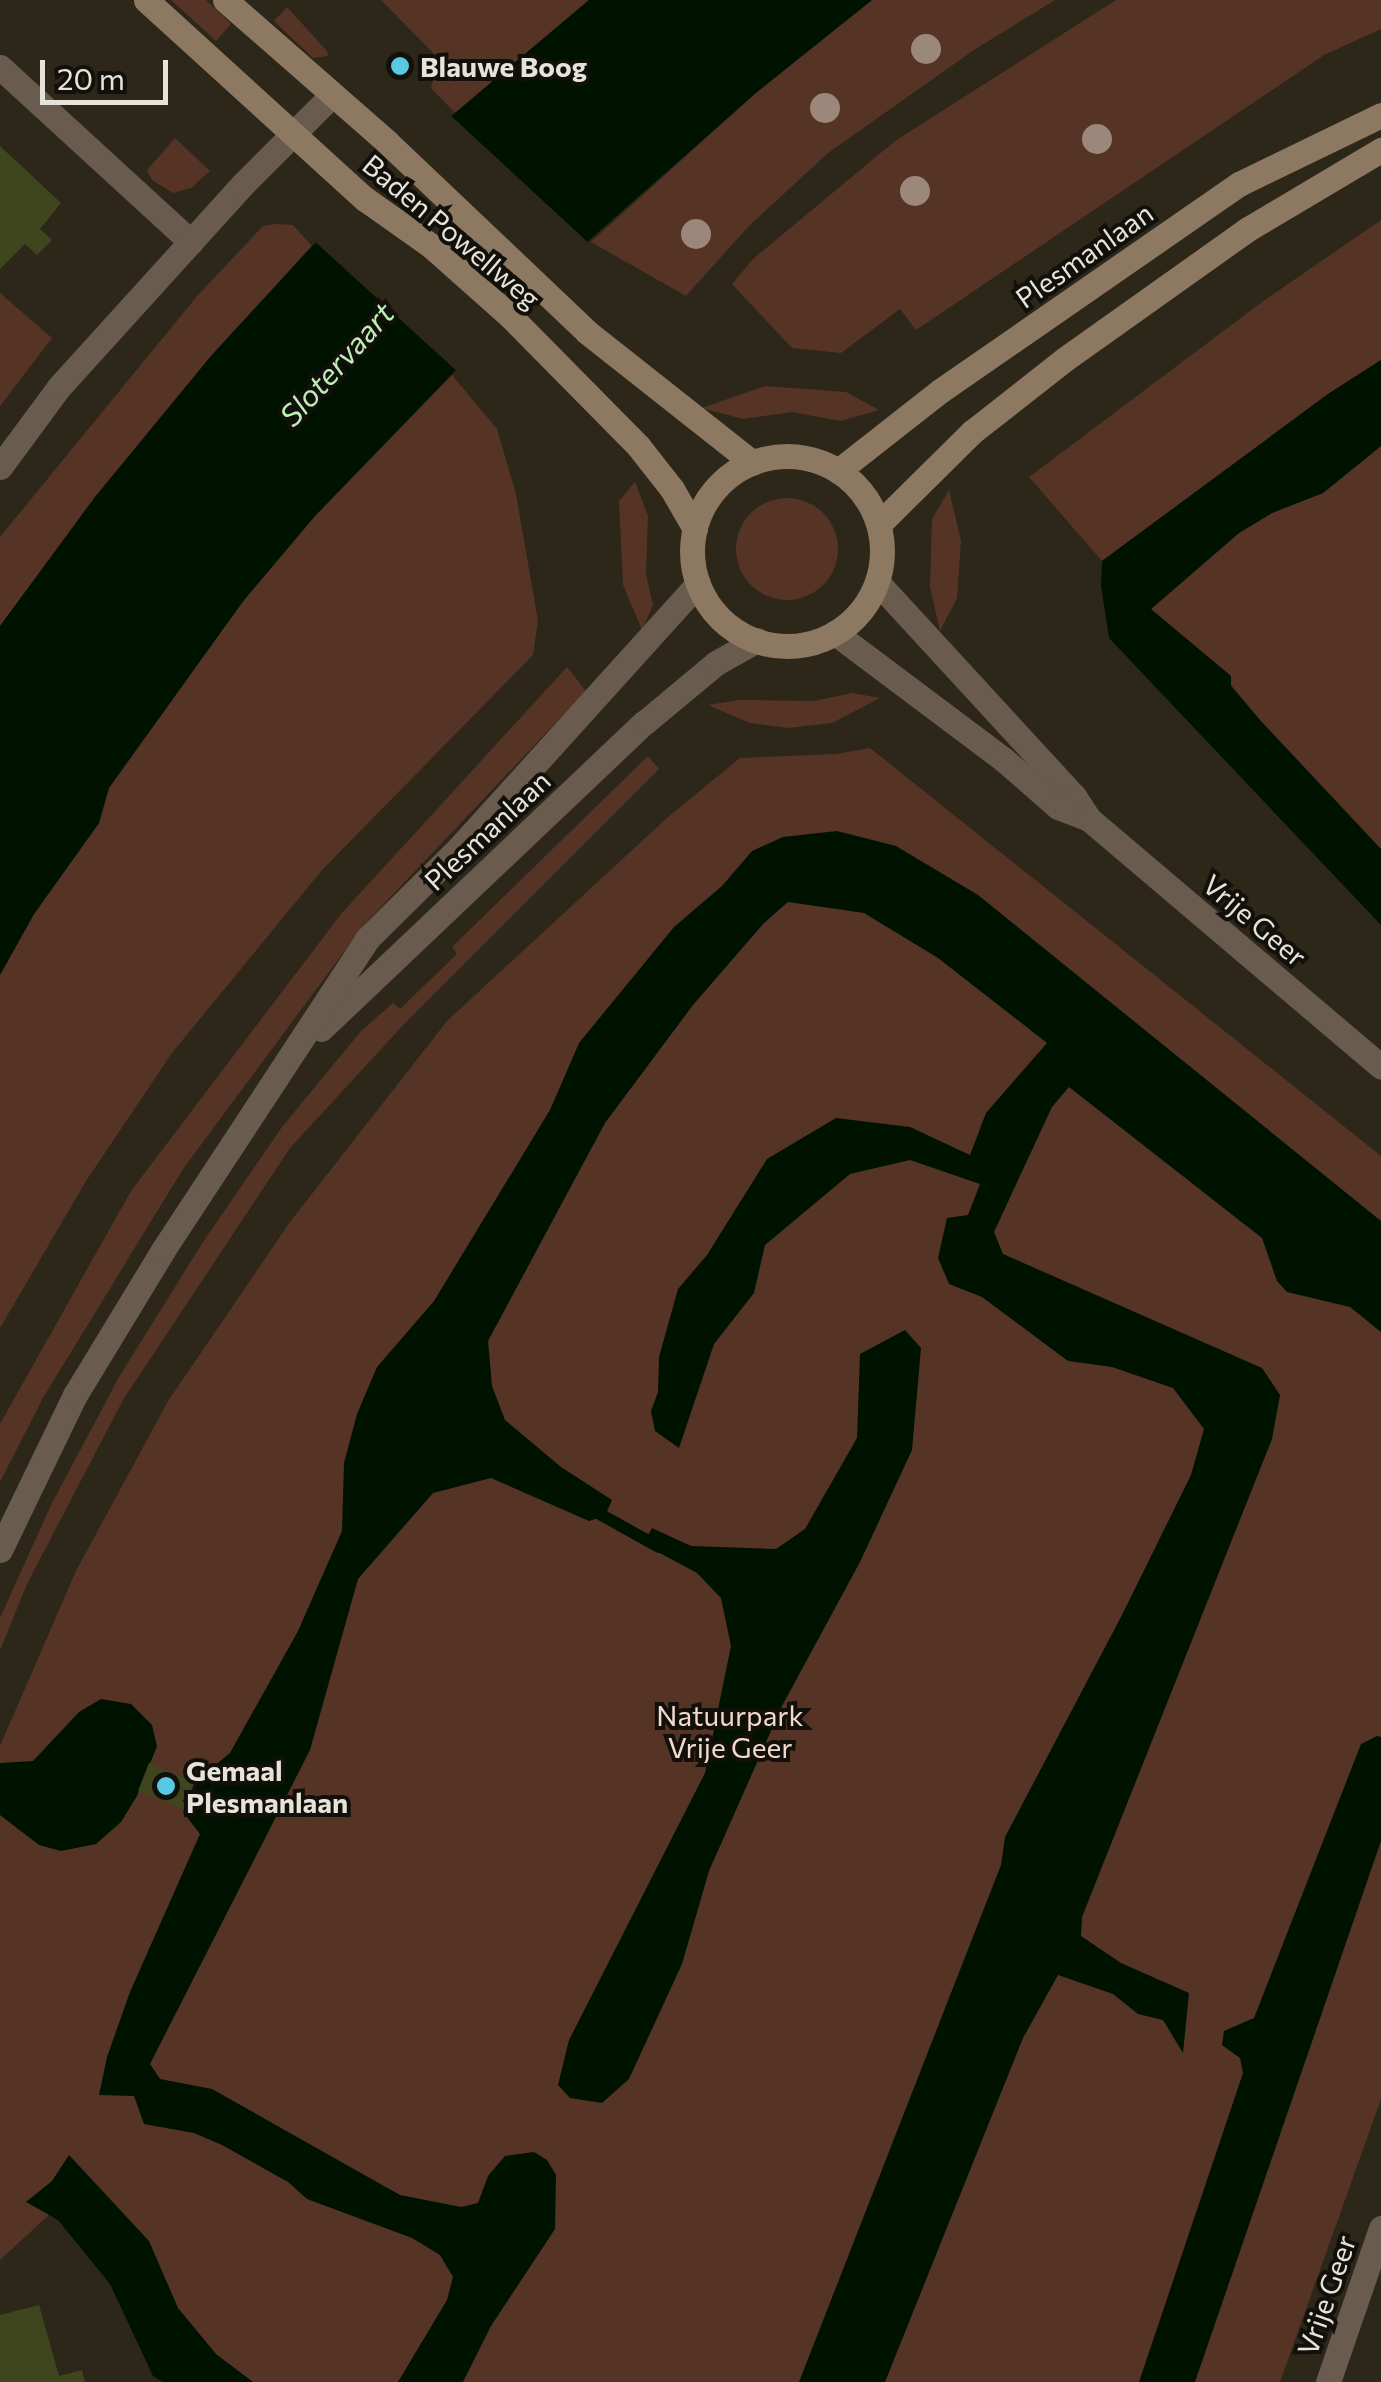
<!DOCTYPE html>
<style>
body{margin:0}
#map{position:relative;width:1381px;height:2382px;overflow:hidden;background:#2c2719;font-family:Commissioner,sans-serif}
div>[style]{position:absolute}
.green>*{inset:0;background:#553426}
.round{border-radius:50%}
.water>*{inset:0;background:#001200}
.pier>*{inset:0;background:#2c2719}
.stream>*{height:12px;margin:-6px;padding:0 6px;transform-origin:6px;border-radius:6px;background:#001200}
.building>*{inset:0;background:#3f451d}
.minor>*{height:25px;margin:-12.5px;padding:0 12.5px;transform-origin:12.5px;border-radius:12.5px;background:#695b4e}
.tertiary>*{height:25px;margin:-12.5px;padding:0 12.5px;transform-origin:12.5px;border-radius:12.5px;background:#695b4e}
.secondary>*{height:25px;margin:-12.5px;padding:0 12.5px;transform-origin:12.5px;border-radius:12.5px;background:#8d7862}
.secondary>.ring{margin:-12.5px;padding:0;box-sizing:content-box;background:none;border:25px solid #8d7862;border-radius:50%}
.trees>*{width:30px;height:30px;margin:-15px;border-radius:50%;background:#9b887b}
.dots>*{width:28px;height:28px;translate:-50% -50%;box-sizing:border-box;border:5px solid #12100a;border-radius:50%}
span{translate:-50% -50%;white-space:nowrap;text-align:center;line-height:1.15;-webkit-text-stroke:8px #12100a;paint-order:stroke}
.poi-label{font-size:28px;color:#e6e3da;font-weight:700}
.left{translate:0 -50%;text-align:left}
.street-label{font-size:28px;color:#e6e3da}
.park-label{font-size:28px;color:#f5d8cc}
.water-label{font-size:30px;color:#beeeb6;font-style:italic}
.scale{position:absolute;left:40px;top:60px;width:128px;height:45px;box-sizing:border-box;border:5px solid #e6e3da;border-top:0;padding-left:12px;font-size:30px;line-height:35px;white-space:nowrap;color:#e6e3da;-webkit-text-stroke:8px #12100a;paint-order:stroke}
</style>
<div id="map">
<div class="green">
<div style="clip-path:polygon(171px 0,206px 0,231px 24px,216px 41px)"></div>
<div style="clip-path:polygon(381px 0,589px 0,455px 113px,431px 88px,438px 58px)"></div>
<div style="clip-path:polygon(872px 0,1055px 0,974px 50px,828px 153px,748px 227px,686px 296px,591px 242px,757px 92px)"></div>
<div style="clip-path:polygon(1116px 0,1381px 0,1381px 29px,1324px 55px,916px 330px,900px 309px,841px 353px,792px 348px,732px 284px,753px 259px,895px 141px)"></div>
<div style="clip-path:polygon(287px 7px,327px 51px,328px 56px,313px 58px,274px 21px)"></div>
<div style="clip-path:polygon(175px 138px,210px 171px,191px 188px,173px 193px,152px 180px,147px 170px)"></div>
<div style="clip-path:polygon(1381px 220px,1381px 360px,1328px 394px,1102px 561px,1029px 477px,1262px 302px)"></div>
<div style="clip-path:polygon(276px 224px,293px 225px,312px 246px,211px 356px,95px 497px,0 626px,0 537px,198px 295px,263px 226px)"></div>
<div style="clip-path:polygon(0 293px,52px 338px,0 406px)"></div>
<div style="clip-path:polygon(452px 375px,497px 429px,516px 494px,538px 621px,533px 655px,322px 870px,172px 1053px,86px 1181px,0 1328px,0 975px,34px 914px,99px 823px,108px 788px,244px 600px,315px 516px)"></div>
<div style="clip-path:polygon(765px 386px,846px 392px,879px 410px,840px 421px,792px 412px,743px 419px,702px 408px)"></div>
<div style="clip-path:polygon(1381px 446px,1381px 852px,1308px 779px,1231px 685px,1230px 676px,1161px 622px,1151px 609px,1239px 533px,1272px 513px,1323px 493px)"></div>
<div style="clip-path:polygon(635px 482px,648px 516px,646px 575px,653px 605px,642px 630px,623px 585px,619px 501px)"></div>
<div style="clip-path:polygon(949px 490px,961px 541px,957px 598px,940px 631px,930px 587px,932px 519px)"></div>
<div class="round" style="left:736px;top:498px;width:102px;height:102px"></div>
<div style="clip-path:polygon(567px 667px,586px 691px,364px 925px,183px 1169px,43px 1398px,0 1482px,0 1424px,131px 1191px,341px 914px)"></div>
<div style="clip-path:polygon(852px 693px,880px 698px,832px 723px,788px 728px,750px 723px,708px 705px,739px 700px,814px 701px)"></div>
<div style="clip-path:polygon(870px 748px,1381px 1156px,1381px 2099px,1280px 2382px,219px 2382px,89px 2178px,0 2260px,0 1746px,76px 1571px,168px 1401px,290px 1222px,447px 1021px,668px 817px,740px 758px,836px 754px)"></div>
<div style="clip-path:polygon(648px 756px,659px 769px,407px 1021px,290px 1148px,123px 1400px,28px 1582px,0 1650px,0 1618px,52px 1503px,119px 1377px,203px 1242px,282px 1127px,361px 1031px,393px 1003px,400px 1009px,457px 954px,452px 947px)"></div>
</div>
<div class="water">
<div style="clip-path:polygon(589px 0,872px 0,757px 92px,534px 289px,315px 516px,244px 600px,109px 788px,99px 823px,34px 914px,0 975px,0 626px,95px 497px,211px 356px,312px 246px,455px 113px)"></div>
<div style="clip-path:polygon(1381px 360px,1381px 446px,1323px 493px,1272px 513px,1239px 533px,1151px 609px,1231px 676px,1231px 686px,1260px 720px,1381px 849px,1381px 925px,1109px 638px,1101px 586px,1102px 561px,1328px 394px)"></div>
<div style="clip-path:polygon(837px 831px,896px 846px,978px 895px,1381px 1221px,1381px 1332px,1350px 1307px,1287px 1292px,1277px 1281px,1262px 1238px,1069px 1087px,1052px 1107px,994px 1232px,1003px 1254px,1262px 1368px,1280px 1395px,1272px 1439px,1082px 1917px,1081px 1936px,1121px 1963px,1189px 1993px,1183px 2053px,1163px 2020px,1138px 2014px,1113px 1994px,1058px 1975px,1023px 2038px,885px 2382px,799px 2382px,1001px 1865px,1005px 1837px,1122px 1615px,1191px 1475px,1204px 1429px,1173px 1388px,1112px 1367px,1068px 1361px,982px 1297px,949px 1284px,938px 1258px,947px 1218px,968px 1215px,980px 1184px,910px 1160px,850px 1174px,765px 1245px,754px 1293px,714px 1344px,679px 1448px,655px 1431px,651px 1411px,658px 1392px,659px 1357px,678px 1289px,707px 1255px,767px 1159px,836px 1118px,910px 1127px,970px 1155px,986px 1113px,1047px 1043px,938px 958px,864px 913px,788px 902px,764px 923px,693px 1005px,605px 1123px,488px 1341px,492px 1386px,505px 1420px,561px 1467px,612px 1500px,605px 1516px,589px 1521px,491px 1478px,433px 1493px,358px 1579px,310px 1750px,150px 2064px,160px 2079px,212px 2089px,400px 2195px,461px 2207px,478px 2203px,488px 2176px,505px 2156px,534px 2152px,547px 2160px,556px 2175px,555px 2229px,491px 2326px,463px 2382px,398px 2382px,447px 2300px,453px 2277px,440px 2255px,412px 2238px,307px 2199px,288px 2182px,222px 2145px,194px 2133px,144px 2124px,134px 2096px,99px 2095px,107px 2057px,130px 1992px,200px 1834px,183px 1812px,195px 1782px,230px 1753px,298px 1631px,342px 1531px,344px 1463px,357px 1414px,377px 1367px,434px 1301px,550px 1110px,579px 1043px,674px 927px,722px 886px,752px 851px,783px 837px)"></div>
<div style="clip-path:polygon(905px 1330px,921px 1348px,912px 1450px,860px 1562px,782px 1706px,709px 1871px,682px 1964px,629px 2079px,602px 2103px,570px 2098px,558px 2085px,569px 2040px,705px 1773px,731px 1646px,721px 1598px,697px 1573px,643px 1544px,652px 1528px,691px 1546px,776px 1549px,805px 1529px,857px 1438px,860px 1354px)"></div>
<div style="clip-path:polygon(101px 1699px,131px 1704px,152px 1725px,157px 1746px,137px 1796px,121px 1822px,96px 1844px,61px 1851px,39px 1845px,0 1815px,0 1763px,33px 1761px,79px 1712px)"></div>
<div style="clip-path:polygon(1377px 1736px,1381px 1737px,1381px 1841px,1195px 2382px,1139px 2382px,1243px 2073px,1240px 2058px,1222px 2045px,1224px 2031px,1254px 2018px,1361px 1744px)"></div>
<div style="clip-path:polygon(69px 2155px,149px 2241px,178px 2308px,216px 2354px,253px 2382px,163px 2382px,153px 2376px,110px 2284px,58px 2220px,26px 2202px,52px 2181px)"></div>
</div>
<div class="pier">
<div style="clip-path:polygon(448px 113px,593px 247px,494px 334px,460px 374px,312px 239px)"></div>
</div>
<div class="stream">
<div style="left:589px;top:1508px;width:80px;rotate:29.1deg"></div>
</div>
<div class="building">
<div style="clip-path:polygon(0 146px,61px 203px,40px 229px,52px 240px,37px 255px,25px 244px,0 269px)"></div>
<div style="clip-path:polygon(149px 1763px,194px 1782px,183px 1809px,138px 1791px)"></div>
<div style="clip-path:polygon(39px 2305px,59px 2376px,82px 2370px,85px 2382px,0 2382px,0 2315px)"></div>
</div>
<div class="minor">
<div style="left:0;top:67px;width:259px;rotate:42.5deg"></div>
<div style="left:0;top:467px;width:99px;rotate:-53.6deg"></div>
<div style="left:59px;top:387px;width:274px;rotate:-47.8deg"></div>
<div style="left:243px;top:184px;width:124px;rotate:-45deg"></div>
<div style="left:877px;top:582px;width:291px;rotate:47.4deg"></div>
<div style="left:1074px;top:796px;width:27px;rotate:57deg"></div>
<div style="left:835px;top:633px;width:210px;rotate:36.9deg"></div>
<div style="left:1003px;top:759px;width:73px;rotate:41.1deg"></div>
<div style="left:1058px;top:807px;width:33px;rotate:21deg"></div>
<div style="left:1089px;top:819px;width:383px;rotate:40.3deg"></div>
<div style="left:1328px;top:2382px;width:163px;rotate:-71deg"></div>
</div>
<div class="tertiary">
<div style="left:321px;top:1029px;width:445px;rotate:-43.5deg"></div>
<div style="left:644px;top:723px;width:94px;rotate:-39.8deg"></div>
<div style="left:716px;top:663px;width:47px;rotate:-29.3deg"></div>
<div style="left:0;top:1550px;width:172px;rotate:-64.2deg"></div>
<div style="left:75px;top:1395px;width:170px;rotate:-58.7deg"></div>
<div style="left:163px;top:1250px;width:372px;rotate:-56.7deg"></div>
<div style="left:367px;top:939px;width:131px;rotate:-44.7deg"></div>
<div style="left:460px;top:847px;width:355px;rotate:-47.9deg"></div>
</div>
<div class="secondary">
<div style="left:146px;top:0;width:296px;rotate:42.3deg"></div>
<div style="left:365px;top:199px;width:80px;rotate:35.3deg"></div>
<div style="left:430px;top:245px;width:108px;rotate:41.6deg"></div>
<div style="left:511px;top:317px;width:182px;rotate:45.4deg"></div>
<div style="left:639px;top:447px;width:53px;rotate:51.8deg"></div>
<div style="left:672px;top:489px;width:46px;rotate:60.1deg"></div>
<div style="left:225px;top:0;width:215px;rotate:41.2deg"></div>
<div style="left:387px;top:142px;width:276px;rotate:43.5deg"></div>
<div style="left:587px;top:332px;width:211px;rotate:38.3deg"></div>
<div class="ring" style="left:692px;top:456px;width:165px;height:165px"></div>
<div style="left:838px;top:471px;width:130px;rotate:-38.1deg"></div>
<div style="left:940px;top:391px;width:364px;rotate:-34.7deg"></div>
<div style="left:1239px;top:184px;width:158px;rotate:-25.9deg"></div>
<div style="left:879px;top:524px;width:131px;rotate:-44.7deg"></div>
<div style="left:972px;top:432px;width:118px;rotate:-38.1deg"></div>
<div style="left:1065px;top:359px;width:224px;rotate:-35.4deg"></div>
<div style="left:1248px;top:229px;width:155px;rotate:-30.7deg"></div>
</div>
<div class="trees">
<div style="left:926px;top:49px"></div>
<div style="left:825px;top:108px"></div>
<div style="left:1097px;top:139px"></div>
<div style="left:915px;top:191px"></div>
<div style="left:696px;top:234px"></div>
</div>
<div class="dots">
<div style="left:400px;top:66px;background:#57c9e2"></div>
<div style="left:166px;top:1786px;background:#57c9e2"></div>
</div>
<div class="poi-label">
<span class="left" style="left:420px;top:66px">Blauwe Boog</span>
<span class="left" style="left:186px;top:1786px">Gemaal<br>Plesmanlaan</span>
</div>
<div class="street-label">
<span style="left:452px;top:231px;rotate:40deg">Baden Powellweg</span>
<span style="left:1084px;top:255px;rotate:-35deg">Plesmanlaan</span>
<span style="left:487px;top:830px;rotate:-43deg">Plesmanlaan</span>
<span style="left:1255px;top:920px;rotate:40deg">Vrije Geer</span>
<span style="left:1326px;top:2295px;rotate:-71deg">Vrije Geer</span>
</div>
<div class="park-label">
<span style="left:730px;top:1731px">Natuurpark<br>Vrije Geer</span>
</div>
<div class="water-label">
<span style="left:336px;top:364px;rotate:-48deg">Slotervaart</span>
</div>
<div class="scale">20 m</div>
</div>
